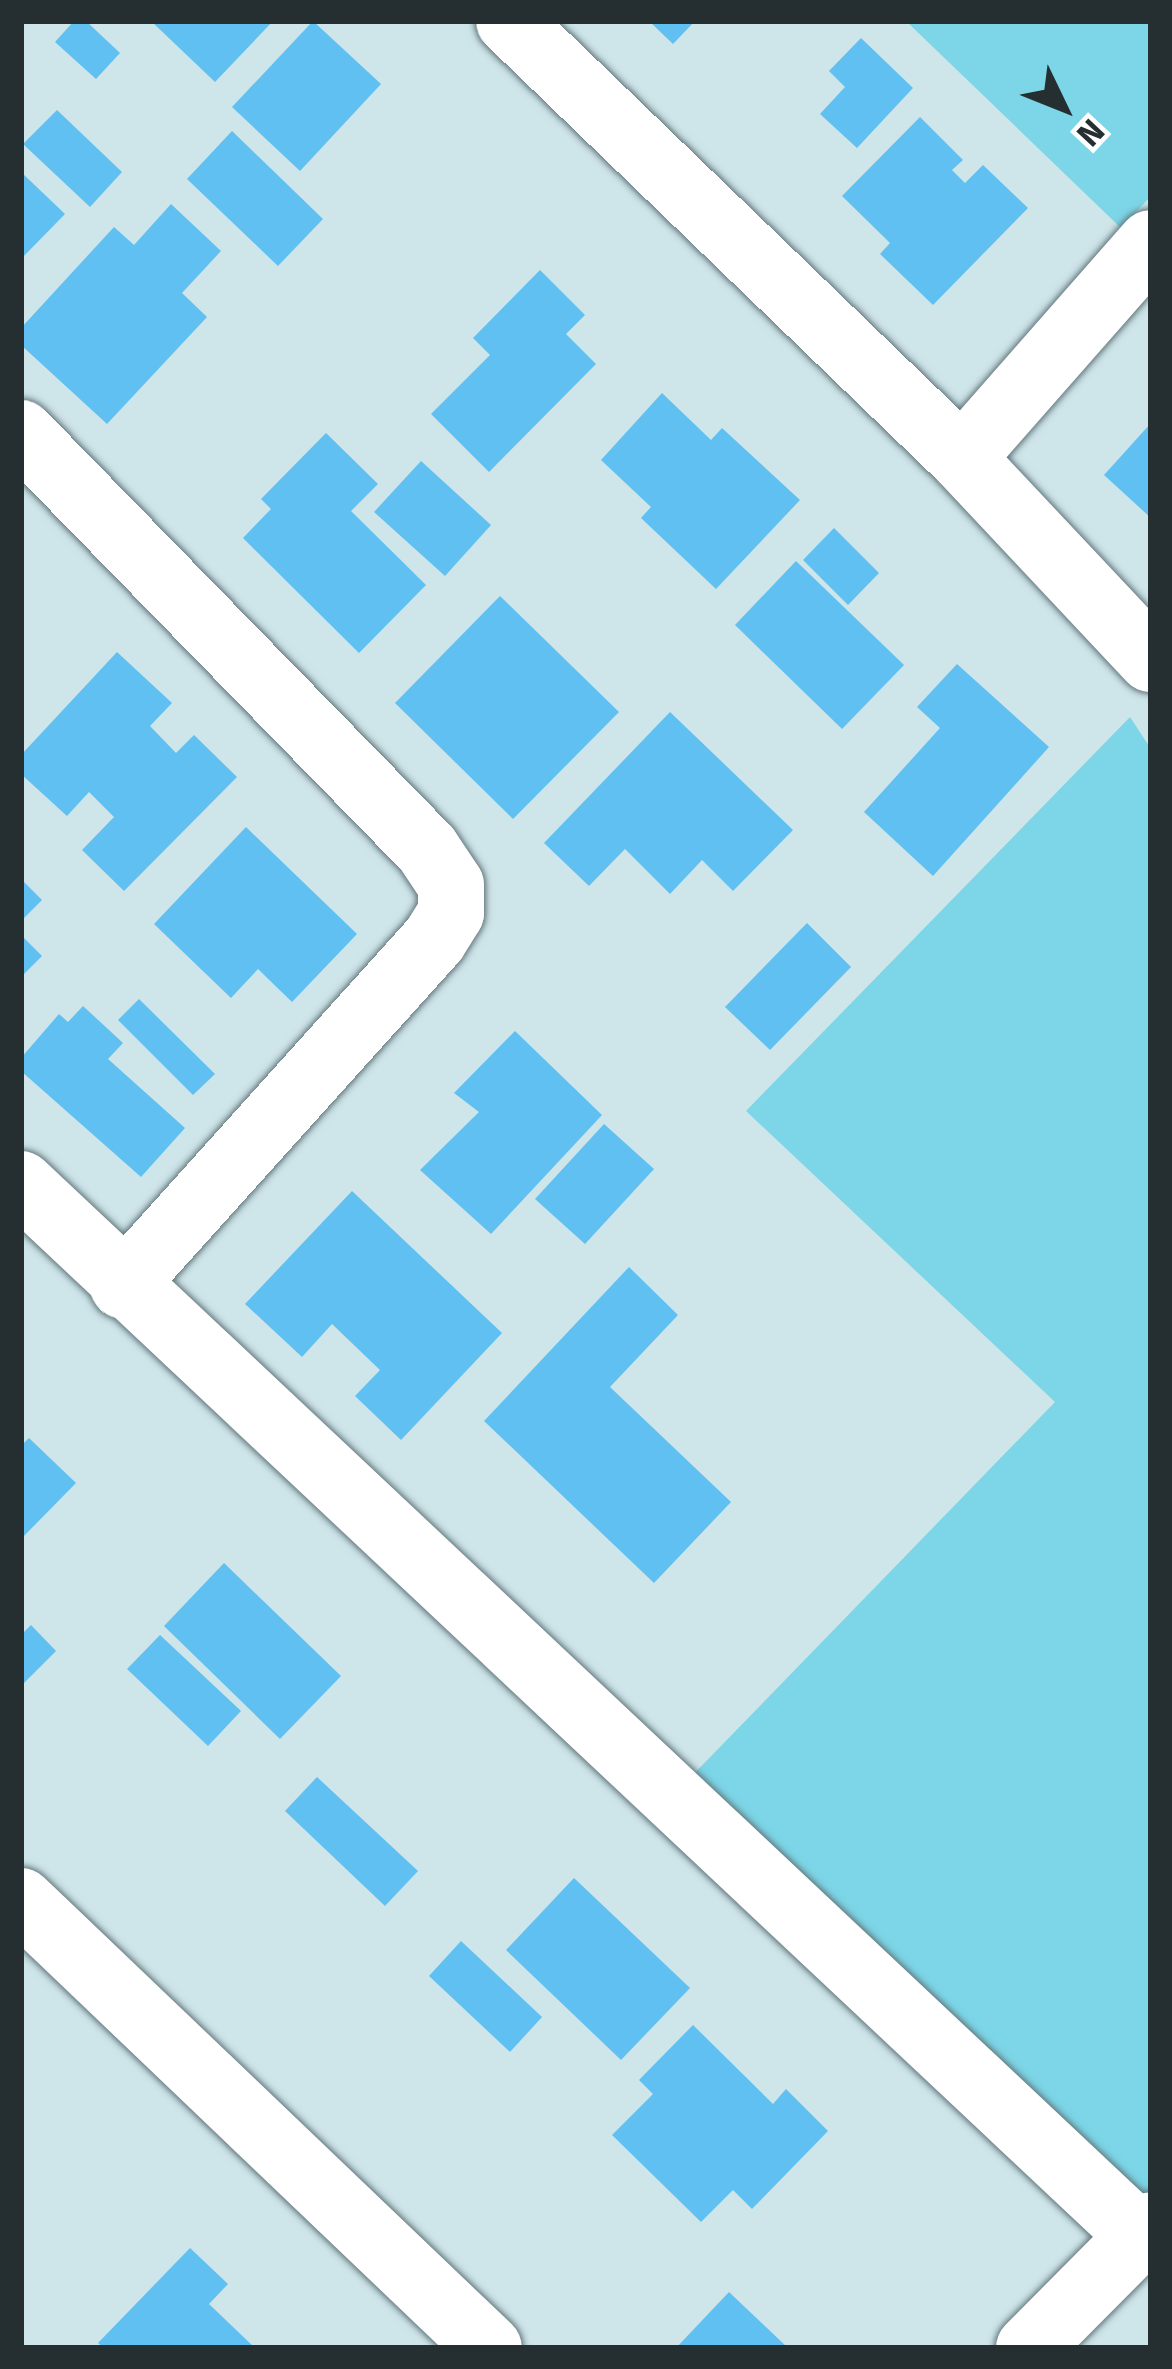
<!DOCTYPE html>
<style>
body{margin:0}
#map{position:relative;width:1172px;height:2369px;overflow:hidden;background:#cee5ea;font-family:"Fira Sans",sans-serif}
div>[style]{position:absolute}
.green>*{inset:0;background:#7cd6e8}
.building>*{inset:0;background:#5fc0f1}
.roads{filter:drop-shadow(0 0 3px #63787d) drop-shadow(0 0 3px #63787d)}
.minor>*{height:66px;margin:-33px;padding:0 33px;transform-origin:33px;border-radius:33px;background:#fff}
span{translate:-50% -50%;white-space:nowrap;text-align:center;line-height:1.15;-webkit-text-stroke:10px #fff;paint-order:stroke}
.frame{position:absolute;inset:0;border:24px solid #252e30;pointer-events:none}
.north{position:absolute;left:1004px;top:48px;width:120px;height:120px;-webkit-text-stroke:9px #fff;paint-order:stroke;rotate:133deg;font-size:33px;font-weight:700;line-height:48px;text-align:center;color:#252e30}
.north::after{content:'';display:block;margin:auto;width:42px;height:54px;background:#252e30;clip-path:polygon(50% 0,100% 100%,50% 72%,0 100%)}
</style>
<div id="map">
<div class="green">
<div style="clip-path:polygon(906px 21px,1151px 21px,1151px 196px,1121px 228px)"></div>
<div style="clip-path:polygon(1130px 717px,1151px 749px,1151px 2190px,1132px 2207px,684px 1784px,1055px 1402px,746px 1111px)"></div>
</div>
<div class="building">
<div style="clip-path:polygon(74px 21px,86px 21px,120px 53px,96px 79px,55px 42px)"></div>
<div style="clip-path:polygon(151px 21px,273px 21px,215px 82px)"></div>
<div style="clip-path:polygon(313px 21px,381px 84px,300px 171px,232px 107px)"></div>
<div style="clip-path:polygon(649px 21px,695px 21px,673px 44px)"></div>
<div style="clip-path:polygon(861px 38px,913px 88px,857px 148px,820px 114px,845px 87px,829px 71px)"></div>
<div style="clip-path:polygon(57px 110px,122px 172px,90px 207px,23px 144px)"></div>
<div style="clip-path:polygon(920px 117px,963px 160px,952px 170px,965px 183px,983px 165px,1028px 208px,933px 305px,880px 254px,890px 243px,842px 196px)"></div>
<div style="clip-path:polygon(232px 131px,323px 219px,278px 266px,187px 179px)"></div>
<div style="clip-path:polygon(21px 172px,65px 214px,21px 259px)"></div>
<div style="clip-path:polygon(171px 204px,221px 251px,182px 293px,207px 317px,107px 424px,21px 345px,21px 328px,114px 227px,134px 245px)"></div>
<div style="clip-path:polygon(540px 270px,585px 315px,566px 334px,596px 364px,489px 472px,431px 414px,490px 355px,473px 338px)"></div>
<div style="clip-path:polygon(662px 393px,711px 440px,722px 428px,800px 500px,716px 589px,641px 518px,651px 507px,601px 460px)"></div>
<div style="clip-path:polygon(1151px 423px,1151px 518px,1104px 475px)"></div>
<div style="clip-path:polygon(326px 433px,378px 484px,351px 511px,426px 585px,359px 653px,243px 538px,271px 509px,261px 499px)"></div>
<div style="clip-path:polygon(421px 461px,491px 525px,445px 576px,374px 512px)"></div>
<div style="clip-path:polygon(834px 528px,879px 573px,848px 605px,803px 560px)"></div>
<div style="clip-path:polygon(796px 561px,904px 665px,842px 729px,735px 625px)"></div>
<div style="clip-path:polygon(500px 596px,619px 712px,513px 819px,395px 703px)"></div>
<div style="clip-path:polygon(117px 652px,172px 703px,150px 726px,176px 753px,194px 735px,237px 777px,124px 891px,82px 850px,114px 817px,89px 792px,67px 816px,21px 774px,21px 755px)"></div>
<div style="clip-path:polygon(957px 664px,1049px 747px,933px 876px,864px 812px,940px 728px,917px 707px)"></div>
<div style="clip-path:polygon(670px 712px,793px 830px,733px 891px,702px 860px,670px 894px,625px 849px,589px 886px,544px 843px)"></div>
<div style="clip-path:polygon(246px 827px,357px 934px,292px 1002px,258px 969px,231px 998px,154px 924px)"></div>
<div style="clip-path:polygon(21px 879px,42px 900px,21px 921px)"></div>
<div style="clip-path:polygon(807px 923px,851px 967px,770px 1050px,725px 1007px)"></div>
<div style="clip-path:polygon(21px 935px,42px 956px,21px 977px)"></div>
<div style="clip-path:polygon(139px 999px,215px 1074px,193px 1095px,118px 1020px)"></div>
<div style="clip-path:polygon(83px 1006px,123px 1043px,108px 1059px,185px 1128px,141px 1177px,21px 1071px,21px 1058px,59px 1014px,68px 1022px)"></div>
<div style="clip-path:polygon(515px 1031px,602px 1115px,491px 1234px,420px 1170px,479px 1112px,454px 1093px)"></div>
<div style="clip-path:polygon(604px 1124px,654px 1169px,585px 1244px,535px 1199px)"></div>
<div style="clip-path:polygon(352px 1191px,502px 1333px,401px 1440px,355px 1396px,380px 1370px,332px 1324px,302px 1357px,245px 1304px)"></div>
<div style="clip-path:polygon(629px 1267px,678px 1315px,610px 1387px,731px 1502px,654px 1583px,484px 1421px)"></div>
<div style="clip-path:polygon(29px 1438px,76px 1483px,21px 1539px,21px 1446px)"></div>
<div style="clip-path:polygon(224px 1563px,341px 1676px,280px 1739px,164px 1626px)"></div>
<div style="clip-path:polygon(31px 1625px,56px 1651px,21px 1686px,21px 1635px)"></div>
<div style="clip-path:polygon(160px 1635px,241px 1711px,208px 1746px,127px 1669px)"></div>
<div style="clip-path:polygon(317px 1777px,418px 1871px,385px 1906px,285px 1811px)"></div>
<div style="clip-path:polygon(574px 1878px,690px 1988px,621px 2060px,506px 1950px)"></div>
<div style="clip-path:polygon(461px 1941px,542px 2017px,510px 2052px,429px 1976px)"></div>
<div style="clip-path:polygon(693px 2025px,773px 2104px,786px 2089px,828px 2131px,752px 2209px,733px 2190px,701px 2222px,612px 2135px,653px 2094px,639px 2080px)"></div>
<div style="clip-path:polygon(190px 2248px,228px 2284px,209px 2304px,255px 2348px,104px 2348px,98px 2343px)"></div>
<div style="clip-path:polygon(729px 2292px,788px 2348px,676px 2348px)"></div>
</div>
<div class="roads">
<div class="minor">
<div style="left:509px;top:21px;width:629px;rotate:43.97deg"></div>
<div style="left:962px;top:458px;width:276px;rotate:46.8deg"></div>
<div style="left:21px;top:433px;width:581px;rotate:45.7deg"></div>
<div style="left:427px;top:849px;width:43px;rotate:56.3deg"></div>
<div style="left:451px;top:885px;width:28px;rotate:90deg"></div>
<div style="left:451px;top:913px;width:32px;rotate:122deg"></div>
<div style="left:434px;top:940px;width:465px;rotate:132deg"></div>
<div style="left:962px;top:458px;width:286px;rotate:-48.7deg"></div>
<div style="left:21px;top:1184px;width:1536px;rotate:43.23deg"></div>
<div style="left:21px;top:1901px;width:647px;rotate:43.69deg"></div>
<div style="left:1029px;top:2348px;width:173px;rotate:-45.2deg"></div>
</div>
</div>
<div class="frame"></div>
<div class="north">N</div>
</div>
